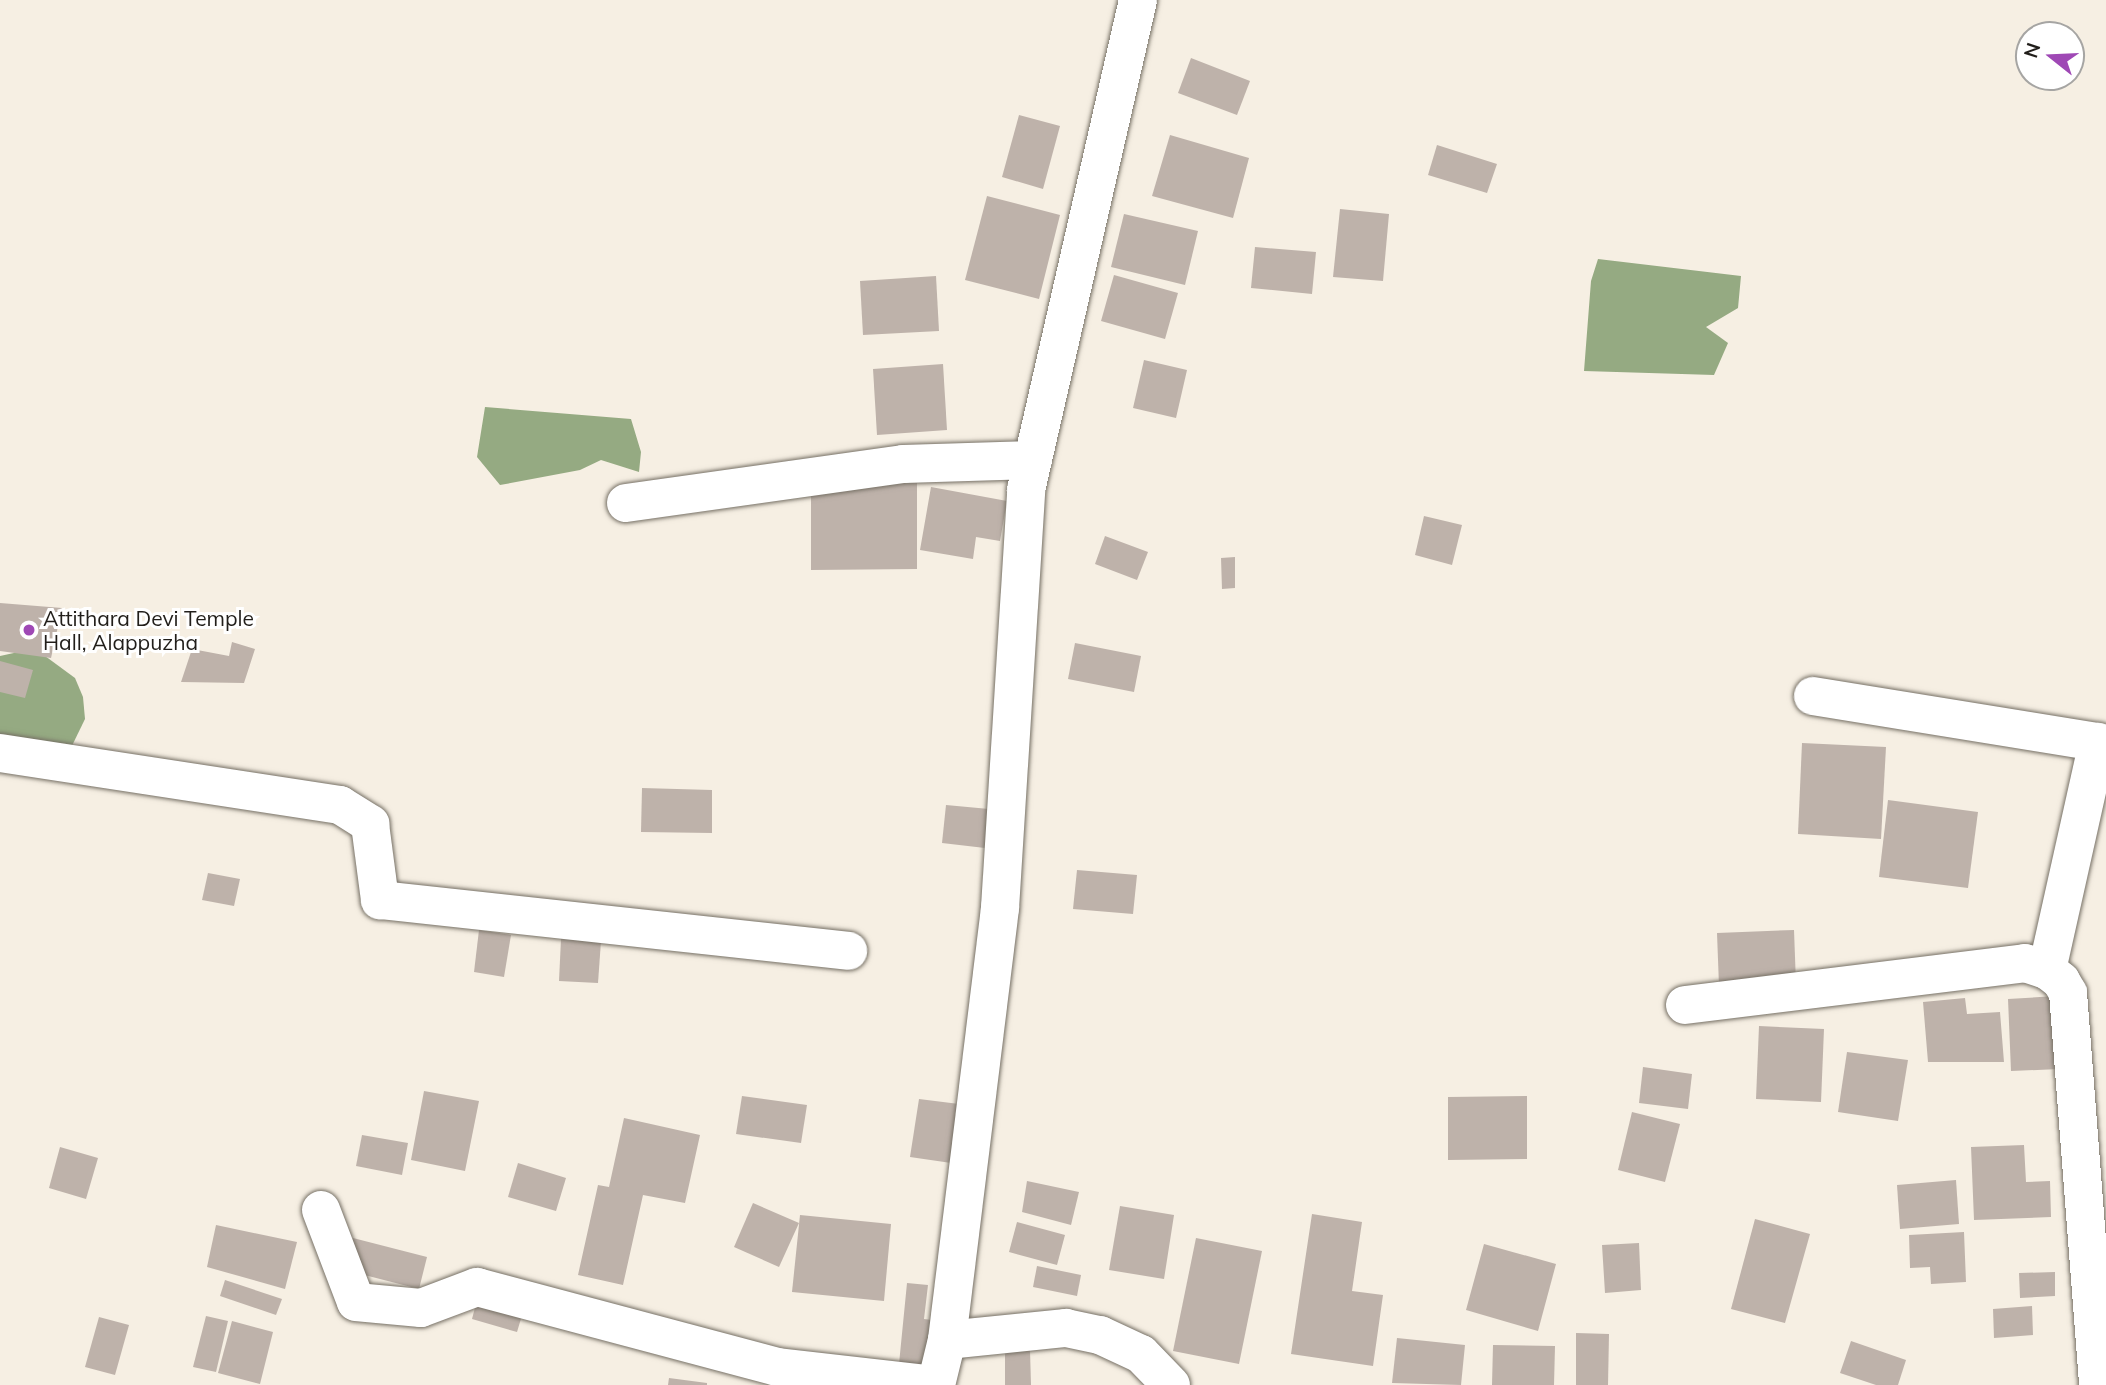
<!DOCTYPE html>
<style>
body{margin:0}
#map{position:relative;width:2106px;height:1385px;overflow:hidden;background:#f6efe3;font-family:Mulish,sans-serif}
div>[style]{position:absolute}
.water>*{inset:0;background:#95aa82}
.building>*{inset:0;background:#beb2aa}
.roads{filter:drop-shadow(0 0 2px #767065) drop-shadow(0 0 2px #767065)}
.street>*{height:38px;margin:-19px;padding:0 19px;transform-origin:19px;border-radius:19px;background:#fff}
.dots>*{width:19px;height:19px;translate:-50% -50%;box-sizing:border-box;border:4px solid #fff;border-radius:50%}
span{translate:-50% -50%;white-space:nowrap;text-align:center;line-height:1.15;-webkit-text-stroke:6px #fff;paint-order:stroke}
.poi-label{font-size:21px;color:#211e1a}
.left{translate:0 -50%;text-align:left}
.north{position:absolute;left:2015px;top:21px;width:70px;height:70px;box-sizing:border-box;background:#fff;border:2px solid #a6a5a3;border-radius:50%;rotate:288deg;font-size:19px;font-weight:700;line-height:28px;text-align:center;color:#211e1a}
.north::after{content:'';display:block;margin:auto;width:24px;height:32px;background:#9f48b5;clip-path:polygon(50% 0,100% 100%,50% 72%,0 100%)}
</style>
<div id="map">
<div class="water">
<div style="clip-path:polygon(1598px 259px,1741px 276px,1738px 308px,1706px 327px,1728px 343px,1714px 375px,1584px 371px,1591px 281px)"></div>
<div style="clip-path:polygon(485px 407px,631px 419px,641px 452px,639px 472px,601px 460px,580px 470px,500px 485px,477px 457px)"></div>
<div style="clip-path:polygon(23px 651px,41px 653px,75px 678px,83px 697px,85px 719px,67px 756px,0 768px,0 656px)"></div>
</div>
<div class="building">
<div style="clip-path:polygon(1191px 58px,1250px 81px,1237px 115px,1178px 93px)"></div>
<div style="clip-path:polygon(1019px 115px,1060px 126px,1043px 189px,1002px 177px)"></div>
<div style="clip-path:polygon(1170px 135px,1249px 158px,1233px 218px,1152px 196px)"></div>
<div style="clip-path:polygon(1437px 145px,1497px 164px,1487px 193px,1428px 175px)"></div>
<div style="clip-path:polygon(987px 196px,1060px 215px,1039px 299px,965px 280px)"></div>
<div style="clip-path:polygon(1340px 209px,1389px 214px,1383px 281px,1333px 277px)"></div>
<div style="clip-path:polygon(1124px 214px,1198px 231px,1185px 285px,1111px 267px)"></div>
<div style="clip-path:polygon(1255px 247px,1316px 252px,1312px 294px,1251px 288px)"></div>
<div style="clip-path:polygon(1114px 275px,1178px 293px,1165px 339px,1101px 321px)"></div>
<div style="clip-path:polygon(936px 276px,939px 331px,863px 335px,860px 281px)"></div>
<div style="clip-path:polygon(1144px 360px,1187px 370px,1176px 418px,1133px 408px)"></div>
<div style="clip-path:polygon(943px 364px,947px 430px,877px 435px,873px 369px)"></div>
<div style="clip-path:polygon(917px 483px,917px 569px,811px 570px,811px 484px)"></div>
<div style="clip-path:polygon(931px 487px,1007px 501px,1000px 541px,976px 537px,973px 559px,920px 550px)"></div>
<div style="clip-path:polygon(1424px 516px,1462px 525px,1452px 565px,1415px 555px)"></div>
<div style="clip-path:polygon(1105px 536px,1148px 552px,1137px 580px,1095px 564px)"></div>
<div style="clip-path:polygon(1235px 557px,1235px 588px,1222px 589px,1221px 558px)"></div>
<div style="clip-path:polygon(0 603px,62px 608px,51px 658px,0 651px)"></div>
<div style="clip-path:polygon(232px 642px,255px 649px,244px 683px,181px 682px,192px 649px,229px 656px)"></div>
<div style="clip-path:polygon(1075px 643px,1141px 656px,1134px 692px,1068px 679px)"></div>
<div style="clip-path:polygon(0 661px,33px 670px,25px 698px,0 692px)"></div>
<div style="clip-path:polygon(1802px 743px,1886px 747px,1881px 839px,1798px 834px)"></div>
<div style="clip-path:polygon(642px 788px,712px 790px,712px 833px,641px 832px)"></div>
<div style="clip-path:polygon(1888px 800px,1978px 812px,1968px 888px,1879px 877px)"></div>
<div style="clip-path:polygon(946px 805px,989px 809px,985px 848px,942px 843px)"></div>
<div style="clip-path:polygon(1077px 870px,1137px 875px,1133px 914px,1073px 909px)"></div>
<div style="clip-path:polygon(208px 873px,240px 879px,234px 906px,202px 900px)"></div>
<div style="clip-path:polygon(479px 930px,511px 935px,504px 977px,474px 972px)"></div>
<div style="clip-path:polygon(1794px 930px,1796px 984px,1719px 986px,1717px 933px)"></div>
<div style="clip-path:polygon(561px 939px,601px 941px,598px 983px,559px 981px)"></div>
<div style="clip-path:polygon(2056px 996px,2059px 1069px,2011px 1071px,2008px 999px)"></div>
<div style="clip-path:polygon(1965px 998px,1967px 1014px,2000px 1012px,2004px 1062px,1928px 1062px,1923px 1002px)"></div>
<div style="clip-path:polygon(1759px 1026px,1824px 1029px,1821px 1102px,1756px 1099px)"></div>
<div style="clip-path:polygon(1847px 1052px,1908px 1060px,1898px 1121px,1838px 1112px)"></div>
<div style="clip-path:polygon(1643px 1067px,1692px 1074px,1688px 1109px,1639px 1103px)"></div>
<div style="clip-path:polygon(424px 1091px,479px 1101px,465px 1171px,411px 1160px)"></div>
<div style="clip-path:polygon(742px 1096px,807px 1105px,801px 1143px,736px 1134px)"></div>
<div style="clip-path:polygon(1527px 1096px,1527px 1159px,1448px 1160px,1448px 1097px)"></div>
<div style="clip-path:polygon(919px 1099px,967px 1105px,958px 1164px,910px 1157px)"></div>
<div style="clip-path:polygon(1632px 1112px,1680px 1124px,1665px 1182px,1618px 1170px)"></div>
<div style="clip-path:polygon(624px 1118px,700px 1135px,685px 1203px,643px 1195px,623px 1285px,578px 1275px,598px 1185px,609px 1187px)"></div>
<div style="clip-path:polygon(362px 1135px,408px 1143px,402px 1175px,356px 1166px)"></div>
<div style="clip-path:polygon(2024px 1145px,2026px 1182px,2050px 1181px,2051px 1217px,1974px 1220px,1971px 1147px)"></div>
<div style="clip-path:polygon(60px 1147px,98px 1158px,86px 1199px,49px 1188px)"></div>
<div style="clip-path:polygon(518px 1163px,566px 1178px,556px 1211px,508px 1197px)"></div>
<div style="clip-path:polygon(1956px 1180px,1959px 1224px,1900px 1229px,1897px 1185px)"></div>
<div style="clip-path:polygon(1027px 1181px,1079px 1192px,1071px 1225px,1022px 1212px)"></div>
<div style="clip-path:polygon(753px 1203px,799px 1223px,779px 1267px,734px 1247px)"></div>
<div style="clip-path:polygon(1120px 1206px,1174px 1215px,1164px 1279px,1109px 1270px)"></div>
<div style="clip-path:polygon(1312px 1214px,1362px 1222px,1352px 1291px,1383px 1295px,1373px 1366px,1291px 1354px)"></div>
<div style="clip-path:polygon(800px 1215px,891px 1224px,884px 1301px,792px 1292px)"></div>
<div style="clip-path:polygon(1755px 1219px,1810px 1234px,1785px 1323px,1731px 1309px)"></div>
<div style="clip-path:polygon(1017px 1222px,1065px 1235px,1057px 1265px,1009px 1252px)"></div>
<div style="clip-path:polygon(216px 1225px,297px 1242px,285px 1289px,207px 1267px)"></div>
<div style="clip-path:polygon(1964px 1232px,1966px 1282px,1931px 1284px,1930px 1267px,1910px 1268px,1909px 1235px)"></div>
<div style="clip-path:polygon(353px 1238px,427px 1257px,419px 1289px,345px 1270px)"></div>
<div style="clip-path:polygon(1196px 1238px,1262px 1251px,1239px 1364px,1173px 1351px)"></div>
<div style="clip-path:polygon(1639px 1243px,1641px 1290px,1605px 1293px,1602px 1245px)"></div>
<div style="clip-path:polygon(1484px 1244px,1556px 1264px,1538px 1331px,1466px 1310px)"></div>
<div style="clip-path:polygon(1037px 1266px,1081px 1275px,1077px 1296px,1033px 1287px)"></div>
<div style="clip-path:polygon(2055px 1272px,2055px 1296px,2020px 1298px,2019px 1273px)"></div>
<div style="clip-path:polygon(225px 1280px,282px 1299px,276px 1315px,220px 1296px)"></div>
<div style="clip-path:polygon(907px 1283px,928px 1285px,924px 1319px,932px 1320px,926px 1377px,898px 1374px)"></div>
<div style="clip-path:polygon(477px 1300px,523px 1312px,517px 1332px,472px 1319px)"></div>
<div style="clip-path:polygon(2032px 1306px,2033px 1335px,1994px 1338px,1993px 1309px)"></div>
<div style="clip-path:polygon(206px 1316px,228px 1321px,216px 1372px,193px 1367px)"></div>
<div style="clip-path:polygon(99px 1317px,129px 1325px,115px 1375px,85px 1367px)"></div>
<div style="clip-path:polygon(232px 1321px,273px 1332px,260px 1384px,218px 1373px)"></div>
<div style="clip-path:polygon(1576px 1333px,1609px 1334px,1608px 1385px,1576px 1385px)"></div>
<div style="clip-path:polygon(1397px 1338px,1465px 1345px,1461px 1385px,1392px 1383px)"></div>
<div style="clip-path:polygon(1851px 1341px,1906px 1360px,1898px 1385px,1876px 1385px,1840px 1373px)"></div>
<div style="clip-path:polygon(1493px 1345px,1555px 1346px,1554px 1385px,1492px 1385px)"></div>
<div style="clip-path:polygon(1005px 1350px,1030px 1350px,1031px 1385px,1005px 1385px)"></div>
<div style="clip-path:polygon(669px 1378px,707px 1383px,707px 1385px,668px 1385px)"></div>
</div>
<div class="roads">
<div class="street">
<div style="left:626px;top:503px;width:280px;rotate:-8deg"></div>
<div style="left:903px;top:464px;width:130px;rotate:-1.8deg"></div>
<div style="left:1813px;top:696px;width:289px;rotate:9.2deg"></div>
<div style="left:2098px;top:742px;width:234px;rotate:102.6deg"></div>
<div style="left:0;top:753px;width:344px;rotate:8.7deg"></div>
<div style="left:340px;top:805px;width:36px;rotate:32deg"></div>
<div style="left:370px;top:824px;width:77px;rotate:82.5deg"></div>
<div style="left:380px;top:900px;width:471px;rotate:6.2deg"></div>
<div style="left:1685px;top:1005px;width:343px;rotate:-7deg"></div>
<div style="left:2025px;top:963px;width:23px;rotate:18deg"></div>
<div style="left:2047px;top:970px;width:18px;rotate:38deg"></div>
<div style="left:2061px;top:981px;width:14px;rotate:60deg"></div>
<div style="left:2068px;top:993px;width:393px;rotate:85.6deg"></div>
<div style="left:321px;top:1210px;width:98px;rotate:69.2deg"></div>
<div style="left:356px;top:1302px;width:65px;rotate:5.3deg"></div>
<div style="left:421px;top:1308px;width:60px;rotate:-20.6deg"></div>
<div style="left:477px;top:1287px;width:310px;rotate:14.9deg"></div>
<div style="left:777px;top:1367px;width:159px;rotate:6.5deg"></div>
<div style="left:947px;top:1340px;width:120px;rotate:-5.8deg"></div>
<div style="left:1066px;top:1328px;width:35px;rotate:12deg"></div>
<div style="left:1100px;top:1335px;width:45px;rotate:24.9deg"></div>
<div style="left:1141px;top:1354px;width:43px;rotate:45.9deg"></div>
<div style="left:936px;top:1385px;width:46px;rotate:-76.3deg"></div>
<div style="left:947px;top:1340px;width:435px;rotate:-83deg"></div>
<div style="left:1000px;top:908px;width:419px;rotate:-86.4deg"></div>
<div style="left:1026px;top:490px;width:503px;rotate:-77.12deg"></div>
</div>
</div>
<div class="dots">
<div style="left:29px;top:630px;background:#9f48b5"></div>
</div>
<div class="poi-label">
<span class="left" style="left:43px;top:630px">Attithara Devi Temple<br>Hall, Alappuzha</span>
</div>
<div class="north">N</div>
</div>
